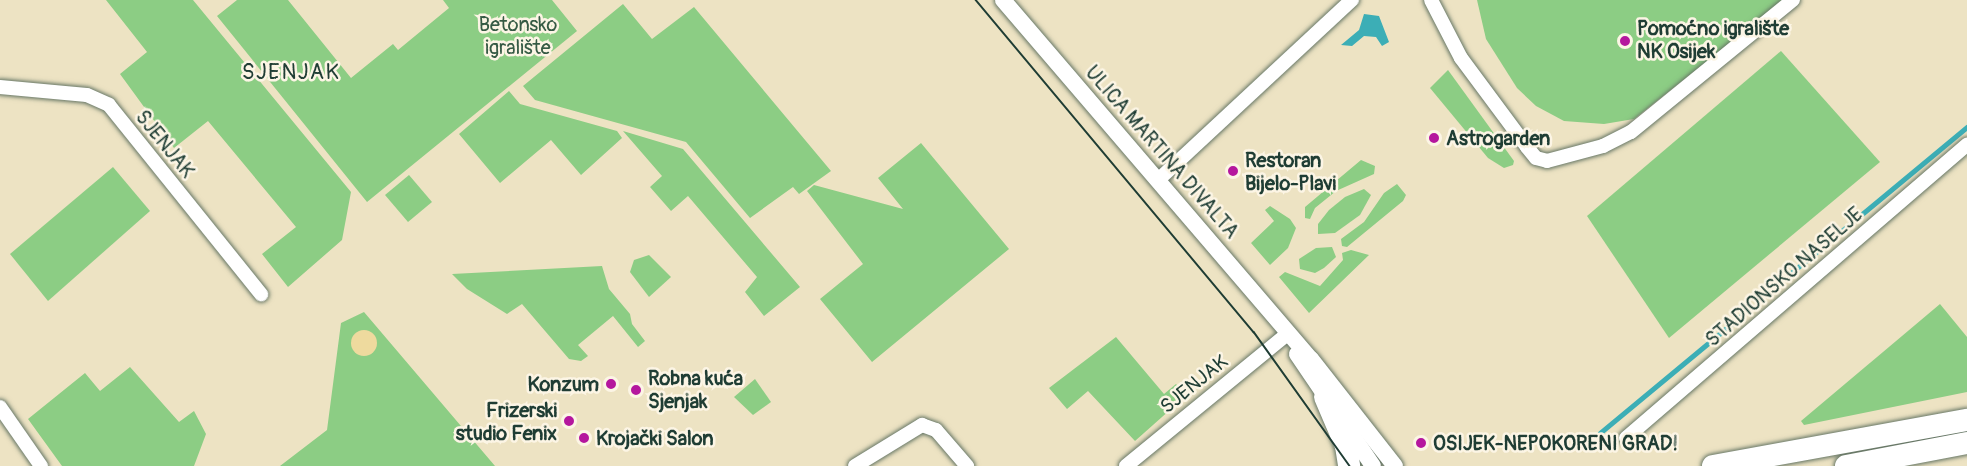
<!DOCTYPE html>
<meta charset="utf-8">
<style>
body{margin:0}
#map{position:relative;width:1967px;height:466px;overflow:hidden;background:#ede3c3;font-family:Pangolin,sans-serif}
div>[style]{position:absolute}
.green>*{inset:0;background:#8ccd84}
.sand>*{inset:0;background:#eeda9e}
.round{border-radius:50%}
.water>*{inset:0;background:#3caeb6}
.stream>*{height:4.5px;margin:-2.25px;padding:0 2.25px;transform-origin:2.25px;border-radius:2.25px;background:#3caeb6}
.roads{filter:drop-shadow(0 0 2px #677766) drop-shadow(0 0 2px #677766)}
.minor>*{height:14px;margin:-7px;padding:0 7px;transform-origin:7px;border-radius:7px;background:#fff}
.tertiary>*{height:16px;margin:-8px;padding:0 8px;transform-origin:8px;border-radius:8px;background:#fff}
.primary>*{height:22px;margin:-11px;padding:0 11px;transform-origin:11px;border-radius:11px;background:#fff}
.tram>*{height:1.5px;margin:-0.75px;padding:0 0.75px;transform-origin:0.75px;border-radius:0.75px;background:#1f3d34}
.dots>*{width:16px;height:16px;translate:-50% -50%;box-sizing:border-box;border:3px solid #fcf5e5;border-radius:50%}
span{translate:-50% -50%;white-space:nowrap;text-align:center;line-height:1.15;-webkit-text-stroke:5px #fcf5e5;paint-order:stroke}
.park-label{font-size:20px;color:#355a44}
.poi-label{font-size:20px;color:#1f3d34;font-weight:700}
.left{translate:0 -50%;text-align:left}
.right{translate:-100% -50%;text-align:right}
.street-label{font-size:20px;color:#1f3d34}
.quarter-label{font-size:22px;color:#1f3d34;letter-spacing:1.5px}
</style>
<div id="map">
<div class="green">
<div style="clip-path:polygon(106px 0,193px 0,351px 192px,342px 240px,288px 287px,262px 254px,296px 227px,208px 121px,174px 148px,120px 74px,147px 52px)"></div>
<div style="clip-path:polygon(237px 0,288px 0,351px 78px,393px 44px,398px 50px,449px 8px,443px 0,552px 0,577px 31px,367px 202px,217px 16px)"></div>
<div style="clip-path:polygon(1477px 0,1784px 0,1634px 119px,1604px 124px,1564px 121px,1536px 106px,1517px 88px,1486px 39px)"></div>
<div style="clip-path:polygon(623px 4px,652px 39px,694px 7px,831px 171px,799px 194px,793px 187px,750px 218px,686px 142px,535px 100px,523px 86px)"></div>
<div style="clip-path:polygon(1781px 51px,1880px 162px,1669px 338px,1587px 216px)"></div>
<div style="clip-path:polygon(1448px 70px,1514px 161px,1513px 165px,1504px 168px,1488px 158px,1430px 88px)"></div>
<div style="clip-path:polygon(509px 91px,520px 104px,617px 131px,622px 138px,581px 175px,551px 140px,500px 183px,459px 134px)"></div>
<div style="clip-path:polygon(623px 131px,683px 149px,800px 287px,764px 316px,745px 292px,757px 277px,688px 196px,671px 211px,650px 187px,662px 176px)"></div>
<div style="clip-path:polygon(921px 143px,1009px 249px,872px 362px,820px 299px,863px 264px,807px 191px,814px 185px,903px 209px,878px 178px)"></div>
<div style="clip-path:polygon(1361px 160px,1375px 166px,1374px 174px,1336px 191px,1315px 208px,1310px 219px,1305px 218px,1305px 207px)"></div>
<div style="clip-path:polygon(113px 167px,150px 211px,48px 301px,10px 254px)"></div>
<div style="clip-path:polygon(409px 175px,432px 202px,408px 222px,385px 195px)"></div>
<div style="clip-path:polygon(1397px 184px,1406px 195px,1403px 201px,1347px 247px,1342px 246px,1341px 239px,1364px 222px,1384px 193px)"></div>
<div style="clip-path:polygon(1364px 189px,1371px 195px,1360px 215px,1335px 233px,1318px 234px,1318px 224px,1329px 210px,1345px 197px)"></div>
<div style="clip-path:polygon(1270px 206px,1290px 219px,1296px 228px,1288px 248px,1270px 265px,1251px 243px,1274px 221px,1265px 210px)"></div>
<div style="clip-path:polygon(1332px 247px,1336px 257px,1324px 268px,1315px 273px,1300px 269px,1299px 259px,1316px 248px)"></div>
<div style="clip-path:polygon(1351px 250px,1369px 255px,1309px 313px,1279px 277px,1285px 272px,1320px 286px,1343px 260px,1342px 253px)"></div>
<div style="clip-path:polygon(649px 255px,671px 277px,649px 297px,630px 272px,634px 260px)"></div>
<div style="clip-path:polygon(602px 266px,609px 289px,630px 314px,632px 324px,645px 341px,638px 347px,613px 316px,578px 345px,588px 356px,581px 361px,569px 359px,522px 304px,507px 314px,467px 289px,452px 274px)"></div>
<div style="clip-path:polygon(1940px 304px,1967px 337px,1967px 392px,1804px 425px,1801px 421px)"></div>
<div style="clip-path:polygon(364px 312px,495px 466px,280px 466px,327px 430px,341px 323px)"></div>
<div style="clip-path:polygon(1116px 337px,1164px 394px,1176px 384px,1182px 391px,1180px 401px,1135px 441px,1088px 391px,1067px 409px,1049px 388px)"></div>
<div style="clip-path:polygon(130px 367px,179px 422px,194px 411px,206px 434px,194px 466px,62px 466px,28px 419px,85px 373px,100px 391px)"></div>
<div style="clip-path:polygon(755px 379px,771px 402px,753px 415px,734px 397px)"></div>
</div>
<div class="sand">
<div class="round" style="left:351px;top:330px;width:26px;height:26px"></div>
</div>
<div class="water">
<div style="clip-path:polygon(1364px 14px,1379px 16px,1389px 42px,1382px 46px,1376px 37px,1364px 36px,1352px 46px,1341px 45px,1359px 30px)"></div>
</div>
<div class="stream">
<div style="left:1785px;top:278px;width:236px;rotate:-39.7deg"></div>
<div style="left:1600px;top:433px;width:183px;rotate:-39.7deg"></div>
</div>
<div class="roads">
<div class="minor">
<div style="left:1431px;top:0;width:65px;rotate:62.7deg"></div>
<div style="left:1461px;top:58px;width:111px;rotate:53.4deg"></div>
<div style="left:1527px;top:147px;width:14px;rotate:51deg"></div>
<div style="left:1536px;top:158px;width:11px;rotate:15deg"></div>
<div style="left:1547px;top:161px;width:58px;rotate:-15deg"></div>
<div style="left:1603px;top:146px;width:31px;rotate:-27deg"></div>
<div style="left:1631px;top:132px;width:209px;rotate:-39.2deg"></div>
<div style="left:0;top:87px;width:87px;rotate:5.3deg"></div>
<div style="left:87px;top:95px;width:24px;rotate:24deg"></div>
<div style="left:109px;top:105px;width:243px;rotate:51.2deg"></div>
<div style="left:1158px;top:180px;width:265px;rotate:-42.9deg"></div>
<div style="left:0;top:407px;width:72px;rotate:55.2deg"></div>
<div style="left:1626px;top:438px;width:450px;rotate:-40.7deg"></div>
<div style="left:855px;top:466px;width:79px;rotate:-31.5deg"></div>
<div style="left:922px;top:425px;width:15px;rotate:20deg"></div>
<div style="left:936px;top:430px;width:48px;rotate:49.3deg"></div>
<div style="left:1126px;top:466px;width:208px;rotate:-39.3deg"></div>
</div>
<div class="tertiary">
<div style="left:1003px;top:0;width:473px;rotate:49.4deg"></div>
<div style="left:1311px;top:359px;width:136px;rotate:51.9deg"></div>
<div style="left:1297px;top:354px;width:135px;rotate:55.8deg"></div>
</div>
<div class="primary">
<div style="left:1325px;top:397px;width:53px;rotate:66.8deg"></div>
<div style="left:1346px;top:446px;width:20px;rotate:81deg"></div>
<div style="left:1713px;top:466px;width:258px;rotate:-10.3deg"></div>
<div style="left:1846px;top:466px;width:123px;rotate:-10.8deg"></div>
</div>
</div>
<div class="tram">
<div style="left:976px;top:0;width:433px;rotate:50.1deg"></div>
<div style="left:1254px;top:332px;width:165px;rotate:54.4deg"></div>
</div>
<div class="dots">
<div style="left:1625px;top:41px;background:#b5179e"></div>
<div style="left:1434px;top:138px;background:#b5179e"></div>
<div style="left:1233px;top:171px;background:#b5179e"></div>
<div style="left:611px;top:384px;background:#b5179e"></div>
<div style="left:636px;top:390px;background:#b5179e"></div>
<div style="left:569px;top:421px;background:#b5179e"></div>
<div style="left:584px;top:438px;background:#b5179e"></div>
<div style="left:1421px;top:443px;background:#b5179e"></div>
</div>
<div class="park-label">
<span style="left:518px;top:36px">Betonsko<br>igralište</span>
</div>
<div class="poi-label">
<span class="left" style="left:1637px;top:40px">Pomoćno igralište<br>NK Osijek</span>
<span class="left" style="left:1446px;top:138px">Astrogarden</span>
<span class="left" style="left:1245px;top:172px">Restoran<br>Bijelo-Plavi</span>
<span class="left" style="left:648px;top:390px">Robna kuća<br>Sjenjak</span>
<span class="right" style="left:599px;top:384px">Konzum</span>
<span class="right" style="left:557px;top:422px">Frizerski<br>studio Fenix</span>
<span class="left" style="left:596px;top:438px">Krojački Salon</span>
<span class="left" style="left:1433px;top:443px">OSIJEK-NEPOKORENI GRAD!</span>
</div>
<div class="street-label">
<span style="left:165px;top:144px;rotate:51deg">SJENJAK</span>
<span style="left:1162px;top:152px;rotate:49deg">ULICA MARTINA DIVALTA</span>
<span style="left:1784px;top:277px;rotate:-41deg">STADIONSKO NASELJE</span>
<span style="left:1194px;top:384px;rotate:-39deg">SJENJAK</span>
</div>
<div class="quarter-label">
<span style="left:291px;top:73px">SJENJAK</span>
</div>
</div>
